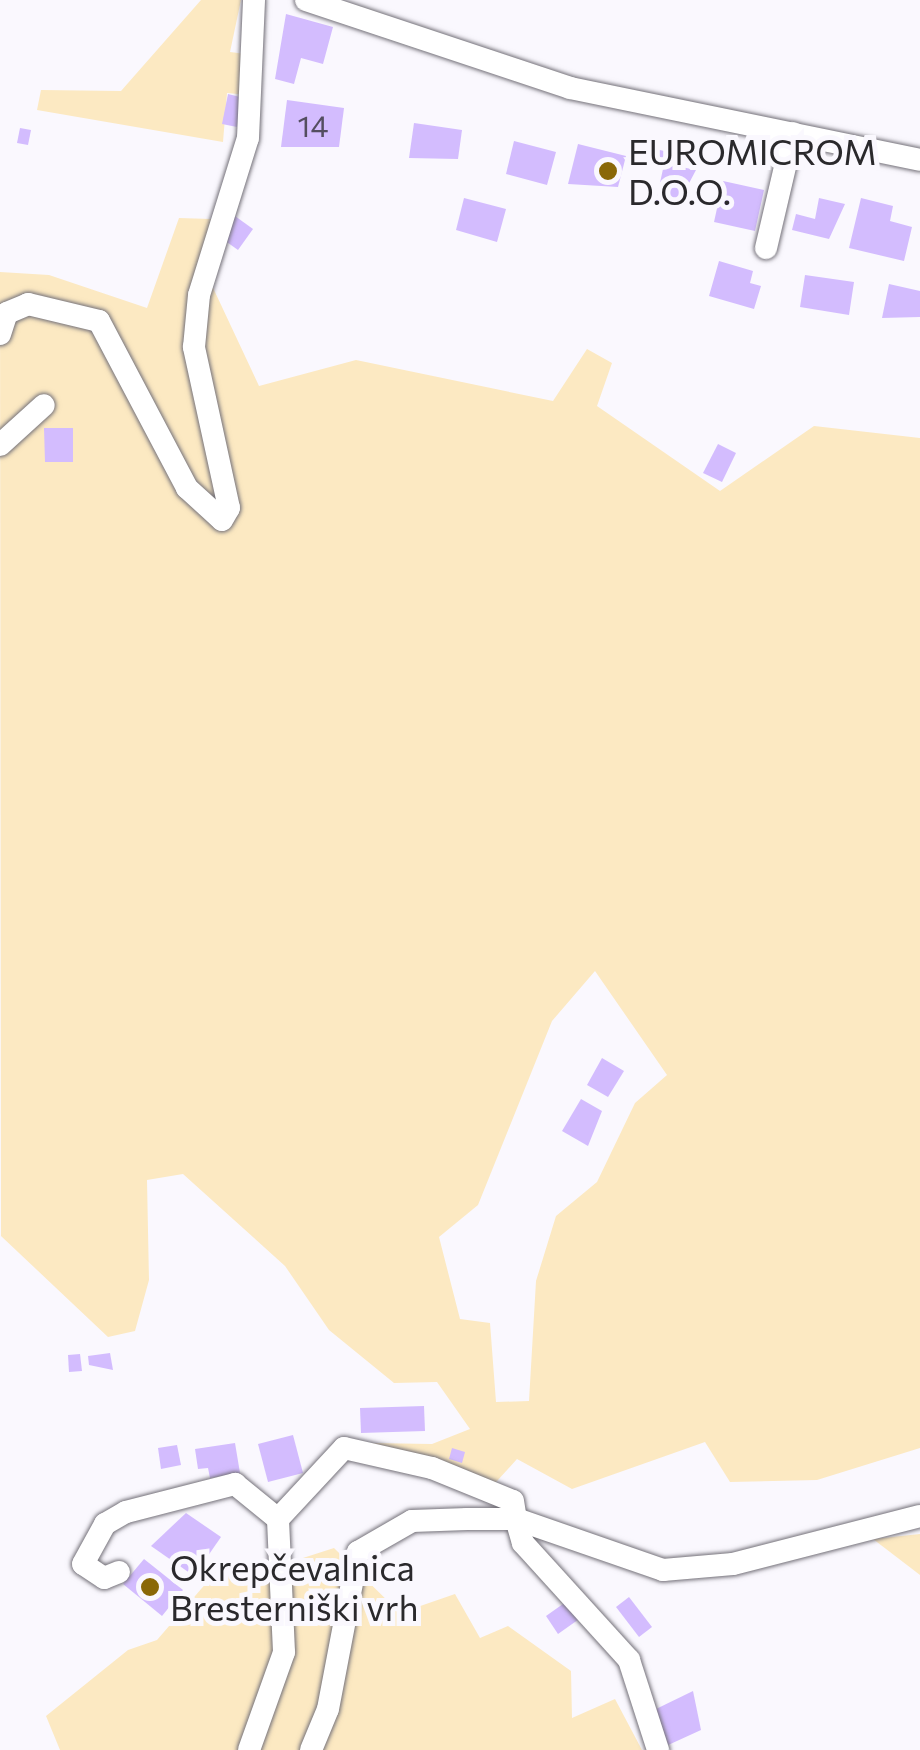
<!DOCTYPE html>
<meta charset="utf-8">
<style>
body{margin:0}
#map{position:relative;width:920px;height:1750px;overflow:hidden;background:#faf8fe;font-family:Commissioner,sans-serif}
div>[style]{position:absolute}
.green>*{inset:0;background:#fce9c2}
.building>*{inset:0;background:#d3bcfe}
.roads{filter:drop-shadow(0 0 2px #747179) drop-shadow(0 0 2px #747179)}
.minor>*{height:22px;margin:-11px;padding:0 11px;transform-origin:11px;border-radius:11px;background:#fff}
.dots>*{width:28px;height:28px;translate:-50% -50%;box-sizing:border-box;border:5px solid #faf8fe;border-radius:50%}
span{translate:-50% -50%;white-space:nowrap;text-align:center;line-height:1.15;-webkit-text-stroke:10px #faf8fe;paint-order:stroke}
.number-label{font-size:30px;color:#544e60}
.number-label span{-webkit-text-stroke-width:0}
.poi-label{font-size:35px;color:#2a292c}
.left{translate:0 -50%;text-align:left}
</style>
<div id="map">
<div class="green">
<div style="clip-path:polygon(201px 0,241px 0,230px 52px,246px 54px,248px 95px,227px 93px,223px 142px,37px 110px,41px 90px,121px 91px)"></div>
<div style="clip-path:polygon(evenodd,179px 218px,211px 219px,200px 260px,259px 386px,356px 360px,553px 401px,587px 349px,612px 363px,597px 406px,720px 491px,814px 426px,920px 438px,920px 1448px,817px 1480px,730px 1482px,705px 1442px,572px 1489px,517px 1459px,487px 1492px,370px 1443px,432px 1444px,470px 1429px,437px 1382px,394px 1383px,329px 1330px,285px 1266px,183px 1174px,147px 1180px,149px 1280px,135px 1331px,108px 1337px,1px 1236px,0 272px,49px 275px,147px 308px,179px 218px,595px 971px,667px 1075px,635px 1103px,597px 1182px,556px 1216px,536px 1281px,529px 1401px,496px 1402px,490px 1323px,460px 1319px,439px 1237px,478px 1205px,552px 1021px,595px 971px)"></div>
<div style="clip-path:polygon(920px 1534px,920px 1575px,873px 1539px)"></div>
<div style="clip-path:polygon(334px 1548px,400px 1613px,455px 1594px,480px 1638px,508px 1626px,571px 1671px,572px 1718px,615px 1699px,642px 1750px,60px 1750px,46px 1716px,128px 1650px,157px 1640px,227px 1559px,241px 1578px)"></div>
</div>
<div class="building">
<div style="clip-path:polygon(286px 14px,333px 27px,323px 64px,301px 58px,294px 84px,275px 79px)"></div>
<div style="clip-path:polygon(228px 94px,244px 98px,237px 127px,222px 124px)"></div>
<div style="clip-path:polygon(287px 100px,344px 108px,339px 147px,281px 147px)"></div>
<div style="clip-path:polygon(414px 123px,462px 130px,458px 159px,409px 158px)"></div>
<div style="clip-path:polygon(20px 128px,31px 130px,28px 145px,17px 143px)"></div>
<div style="clip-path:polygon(514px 141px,556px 152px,547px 185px,506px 174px)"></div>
<div style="clip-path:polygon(578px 144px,626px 156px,618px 187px,568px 184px)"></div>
<div style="clip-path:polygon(655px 149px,669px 152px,667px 164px,696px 170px,677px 206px,656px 201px,663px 169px,651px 166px)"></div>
<div style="clip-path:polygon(723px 181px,764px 190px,755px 231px,714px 222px)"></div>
<div style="clip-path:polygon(464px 198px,506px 209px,497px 242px,456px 230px)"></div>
<div style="clip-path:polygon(819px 198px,845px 204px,829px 239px,792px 230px,796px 214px,815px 219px)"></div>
<div style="clip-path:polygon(861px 198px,893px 206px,890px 221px,912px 227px,904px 261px,849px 248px)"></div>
<div style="clip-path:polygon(228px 211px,253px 229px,238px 250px,224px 240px)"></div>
<div style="clip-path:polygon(719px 261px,753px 271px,750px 283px,761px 286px,754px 309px,709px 296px)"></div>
<div style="clip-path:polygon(805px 275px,854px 282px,849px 315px,800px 307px)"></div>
<div style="clip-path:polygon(889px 284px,920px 291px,920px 317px,882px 318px)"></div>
<div style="clip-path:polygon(44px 428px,73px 428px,73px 462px,45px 462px)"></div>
<div style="clip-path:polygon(718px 444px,736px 453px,722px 482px,703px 473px)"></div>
<div style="clip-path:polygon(602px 1058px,624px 1071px,608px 1097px,587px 1085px)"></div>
<div style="clip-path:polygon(581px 1099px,602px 1111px,588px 1146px,562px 1131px)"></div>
<div style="clip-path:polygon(110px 1353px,113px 1370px,89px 1365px,88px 1356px)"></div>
<div style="clip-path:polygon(80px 1354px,82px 1371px,69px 1372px,68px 1355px)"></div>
<div style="clip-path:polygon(424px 1406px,425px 1431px,361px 1433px,360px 1408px)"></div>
<div style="clip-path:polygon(293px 1435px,303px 1473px,268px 1482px,258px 1444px)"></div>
<div style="clip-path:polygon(235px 1443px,240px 1473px,210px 1478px,208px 1468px,198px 1469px,195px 1449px)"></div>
<div style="clip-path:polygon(177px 1445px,181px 1465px,161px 1469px,158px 1448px)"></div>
<div style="clip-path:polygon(452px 1448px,465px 1452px,462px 1463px,449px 1459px)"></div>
<div style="clip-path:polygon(186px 1513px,221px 1537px,194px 1576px,151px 1546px)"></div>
<div style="clip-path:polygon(144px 1559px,183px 1590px,162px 1616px,123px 1584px)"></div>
<div style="clip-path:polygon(629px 1597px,652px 1627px,639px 1637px,616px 1607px)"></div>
<div style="clip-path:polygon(570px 1599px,582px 1617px,558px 1634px,546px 1616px)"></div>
<div style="clip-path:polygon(693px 1691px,701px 1730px,666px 1746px,656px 1709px)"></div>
</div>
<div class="roads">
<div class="minor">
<div style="left:306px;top:0;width:278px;rotate:18.4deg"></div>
<div style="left:570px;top:88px;width:357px;rotate:11.6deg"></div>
<div style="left:766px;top:248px;width:118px;rotate:-76.8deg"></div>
<div style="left:0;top:334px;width:22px;rotate:-72deg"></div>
<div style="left:7px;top:313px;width:23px;rotate:-23deg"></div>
<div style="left:28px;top:304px;width:73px;rotate:13.5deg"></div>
<div style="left:99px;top:321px;width:189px;rotate:62.2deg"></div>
<div style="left:187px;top:488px;width:47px;rotate:42.4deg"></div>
<div style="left:222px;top:520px;width:14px;rotate:-60deg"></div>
<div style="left:229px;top:508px;width:165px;rotate:-102.3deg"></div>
<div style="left:194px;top:347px;width:52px;rotate:-84.5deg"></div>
<div style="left:199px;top:295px;width:164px;rotate:-72.7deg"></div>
<div style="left:248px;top:138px;width:138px;rotate:-87.5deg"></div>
<div style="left:0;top:445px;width:59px;rotate:-42.3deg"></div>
<div style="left:119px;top:1572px;width:16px;rotate:158deg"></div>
<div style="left:104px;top:1578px;width:25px;rotate:-146deg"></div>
<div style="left:83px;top:1564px;width:46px;rotate:-61.2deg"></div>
<div style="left:105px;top:1524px;width:24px;rotate:-30deg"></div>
<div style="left:126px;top:1512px;width:113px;rotate:-14.4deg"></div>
<div style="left:235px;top:1484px;width:55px;rotate:39.1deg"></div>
<div style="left:278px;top:1519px;width:97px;rotate:-47.1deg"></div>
<div style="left:344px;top:1448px;width:90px;rotate:12.8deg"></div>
<div style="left:432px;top:1468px;width:87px;rotate:22.2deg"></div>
<div style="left:513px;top:1501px;width:18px;rotate:81deg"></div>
<div style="left:516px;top:1519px;width:156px;rotate:19.1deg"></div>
<div style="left:663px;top:1570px;width:70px;rotate:-4.9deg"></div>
<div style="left:733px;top:1564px;width:193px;rotate:-14.4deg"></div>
<div style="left:249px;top:1750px;width:104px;rotate:-70.3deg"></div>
<div style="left:284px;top:1652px;width:133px;rotate:-92.6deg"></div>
<div style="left:311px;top:1750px;width:44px;rotate:-67.5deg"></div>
<div style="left:328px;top:1709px;width:160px;rotate:-79.2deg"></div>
<div style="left:358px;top:1552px;width:62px;rotate:-29.9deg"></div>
<div style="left:412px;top:1521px;width:55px;rotate:-2.1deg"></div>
<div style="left:467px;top:1519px;width:49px"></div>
<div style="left:516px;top:1519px;width:25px;rotate:74deg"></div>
<div style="left:523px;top:1543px;width:158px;rotate:47.8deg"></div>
<div style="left:629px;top:1660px;width:95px;rotate:72.1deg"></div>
</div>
</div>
<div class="dots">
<div style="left:608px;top:171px;background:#8a6807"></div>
<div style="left:150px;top:1587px;background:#8a6807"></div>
</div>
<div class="number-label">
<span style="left:313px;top:125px">14</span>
</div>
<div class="poi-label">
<span class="left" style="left:628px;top:171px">EUROMICROM<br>D.O.O.</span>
<span class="left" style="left:170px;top:1587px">Okrepčevalnica<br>Bresterniški vrh</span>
</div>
</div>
